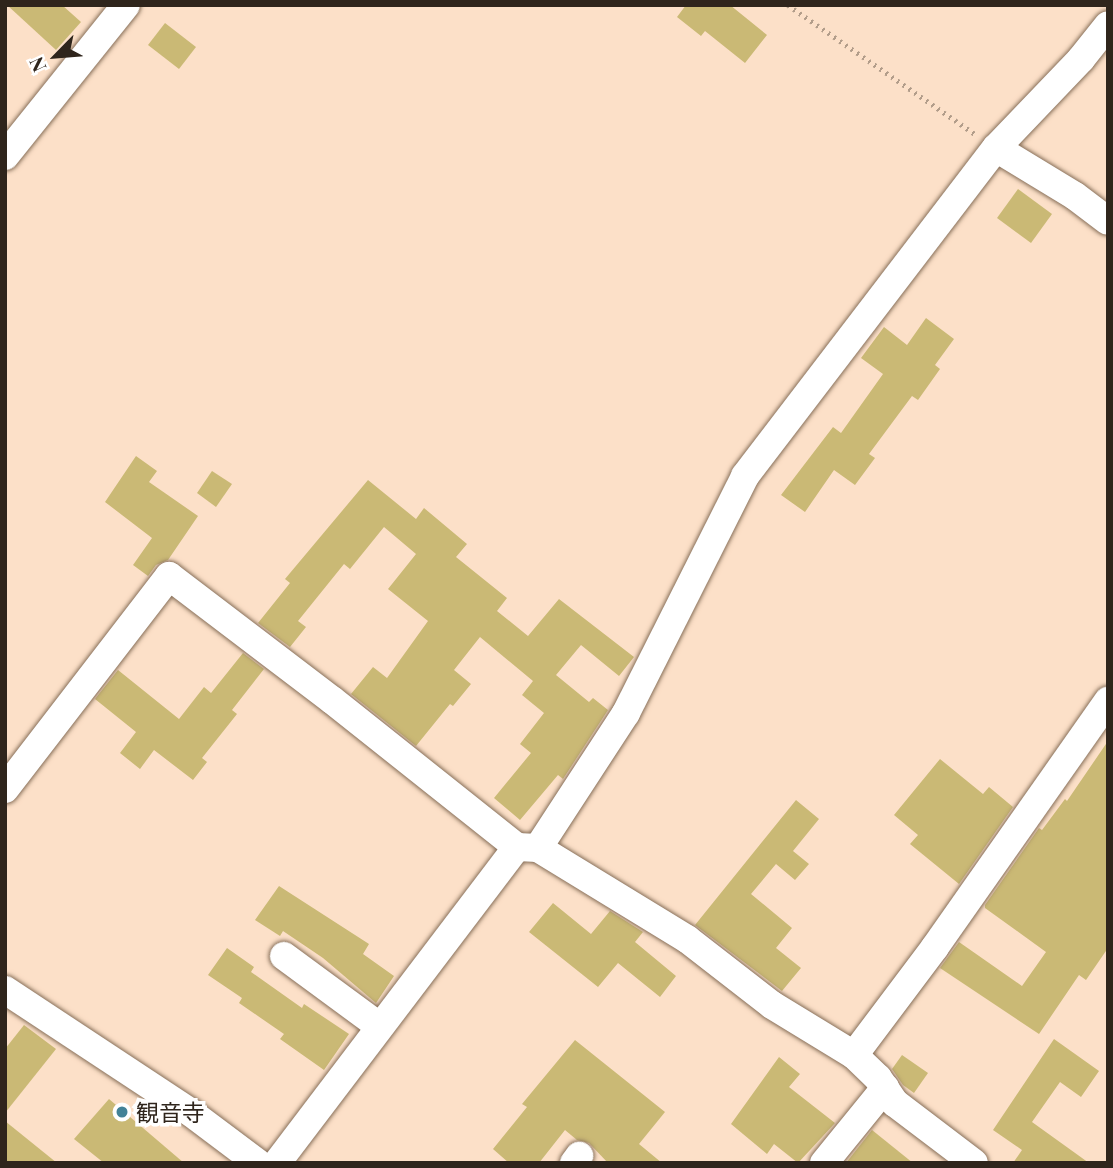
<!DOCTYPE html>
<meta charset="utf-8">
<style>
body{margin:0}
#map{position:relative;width:1113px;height:1168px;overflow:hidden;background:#fce0c8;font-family:"Playfair Display","Noto Sans JP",serif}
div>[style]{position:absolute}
.building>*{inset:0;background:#cab975}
.path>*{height:4.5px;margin-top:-2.25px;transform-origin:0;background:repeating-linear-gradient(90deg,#b29d8a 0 2px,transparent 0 7px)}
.roads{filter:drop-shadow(0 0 2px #876f59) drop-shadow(0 0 2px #876f59)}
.minor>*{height:28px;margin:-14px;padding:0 14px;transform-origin:14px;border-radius:14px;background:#fff}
.dots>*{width:19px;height:19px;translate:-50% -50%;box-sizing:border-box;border:4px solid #fff;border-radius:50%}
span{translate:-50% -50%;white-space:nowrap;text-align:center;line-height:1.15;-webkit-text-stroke:7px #fff;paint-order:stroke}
.poi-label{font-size:23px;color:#2f251c}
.left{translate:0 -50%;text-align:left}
.frame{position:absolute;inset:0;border:7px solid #2f251c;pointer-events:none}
.north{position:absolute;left:21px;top:21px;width:70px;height:70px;-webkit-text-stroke:5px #fff;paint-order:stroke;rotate:245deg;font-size:19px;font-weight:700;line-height:28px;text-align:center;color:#2f251c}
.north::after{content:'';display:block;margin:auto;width:24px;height:32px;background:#2f251c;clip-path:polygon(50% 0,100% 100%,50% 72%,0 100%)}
</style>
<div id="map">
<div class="building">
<div style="clip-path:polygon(7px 5px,62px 5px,81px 22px,56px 50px)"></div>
<div style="clip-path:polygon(686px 5px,730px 5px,767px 35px,745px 63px,705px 31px,701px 36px,677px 17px)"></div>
<div style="clip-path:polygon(165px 23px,196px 47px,179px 69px,148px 45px)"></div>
<div style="clip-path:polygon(1018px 189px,1052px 214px,1031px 243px,997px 218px)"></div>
<div style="clip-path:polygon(926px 318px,954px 339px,935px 365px,940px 369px,918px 400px,912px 396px,869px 454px,875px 458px,855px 485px,834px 470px,805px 512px,781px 495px,833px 427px,841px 433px,883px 374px,861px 358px,884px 327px,907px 345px)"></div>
<div style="clip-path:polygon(136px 456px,157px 471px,149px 482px,198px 516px,168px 560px,156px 565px,148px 576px,133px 565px,152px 538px,105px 502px)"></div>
<div style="clip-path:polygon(212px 471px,232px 484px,216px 507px,197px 493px)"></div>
<div style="clip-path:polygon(368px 480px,416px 519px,424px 508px,467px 544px,456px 557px,507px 598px,497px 611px,528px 636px,559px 599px,634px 657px,619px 676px,581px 645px,556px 675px,589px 702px,593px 698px,608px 710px,563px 779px,558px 775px,520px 820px,494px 798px,531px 753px,520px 744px,544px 713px,522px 695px,533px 681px,480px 637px,454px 670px,471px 684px,453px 706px,450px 704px,416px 746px,351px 694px,373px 667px,387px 678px,428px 621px,388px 589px,416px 554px,384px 527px,350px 569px,344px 564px,298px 621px,306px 627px,290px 647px,258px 623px,290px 583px,285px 579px)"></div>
<div style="clip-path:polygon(243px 653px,264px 669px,232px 710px,237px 714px,202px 758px,207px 762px,193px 780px,154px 750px,140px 769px,120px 753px,136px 732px,95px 699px,118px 670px,179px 719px,204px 687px,211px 693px)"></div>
<div style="clip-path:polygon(1108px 741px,1108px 948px,1086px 980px,1079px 975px,1039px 1034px,940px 968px,959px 942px,1022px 986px,1046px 952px,985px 908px,985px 905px,1039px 828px,1042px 830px,1065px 799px,1067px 801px)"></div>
<div style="clip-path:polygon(940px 759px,983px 794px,989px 787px,1013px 807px,959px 884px,910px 844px,918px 835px,894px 815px)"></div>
<div style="clip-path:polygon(796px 800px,819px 819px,793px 851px,809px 864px,795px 880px,776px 864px,751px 894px,792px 928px,776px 948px,801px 968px,782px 991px,695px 925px)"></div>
<div style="clip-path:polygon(279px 886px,369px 944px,363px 954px,394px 976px,376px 1003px,323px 958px,283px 931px,280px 936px,255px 920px)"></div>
<div style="clip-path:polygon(553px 903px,591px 934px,610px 911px,643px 932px,635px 942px,676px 976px,660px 997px,618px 963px,598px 987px,529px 932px)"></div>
<div style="clip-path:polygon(227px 948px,254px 967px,251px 972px,302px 1008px,304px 1004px,349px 1034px,324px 1070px,280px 1039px,284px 1034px,239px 1003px,242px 998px,208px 975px)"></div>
<div style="clip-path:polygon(24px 1025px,56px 1049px,5px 1113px,5px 1049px)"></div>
<div style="clip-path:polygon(1054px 1039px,1099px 1071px,1081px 1097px,1060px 1082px,1032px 1122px,1089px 1163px,1013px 1163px,1022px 1150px,993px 1130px)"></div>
<div style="clip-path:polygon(575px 1040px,665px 1112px,639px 1144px,662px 1163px,608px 1163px,589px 1143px,577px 1140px,565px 1130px,539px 1163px,509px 1163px,493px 1149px,527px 1107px,522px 1104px)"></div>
<div style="clip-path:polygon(902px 1055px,928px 1073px,914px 1093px,903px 1085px,892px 1069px)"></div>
<div style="clip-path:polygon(779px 1057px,800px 1074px,789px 1087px,835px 1123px,798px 1163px,774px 1144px,767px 1154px,731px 1124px)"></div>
<div style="clip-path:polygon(109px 1099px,184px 1163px,104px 1163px,74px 1139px)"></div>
<div style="clip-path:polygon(5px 1121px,57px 1163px,5px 1163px)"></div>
<div style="clip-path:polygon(872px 1130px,913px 1163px,846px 1163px)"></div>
</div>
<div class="path">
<div style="left:788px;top:5px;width:227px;rotate:34.6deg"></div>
</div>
<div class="roads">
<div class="minor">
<div style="left:996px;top:148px;width:92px;rotate:31.3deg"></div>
<div style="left:1075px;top:196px;width:41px;rotate:37.1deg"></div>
<div style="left:5px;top:156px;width:193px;rotate:-51.3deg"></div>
<div style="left:5px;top:789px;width:269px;rotate:-52.4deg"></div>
<div style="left:169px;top:576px;width:205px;rotate:37.3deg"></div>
<div style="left:332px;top:700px;width:236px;rotate:38.5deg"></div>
<div style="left:517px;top:847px;width:21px;rotate:3deg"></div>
<div style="left:538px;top:848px;width:175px;rotate:31.4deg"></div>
<div style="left:687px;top:939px;width:108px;rotate:37.8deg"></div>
<div style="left:772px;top:1005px;width:96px;rotate:31.4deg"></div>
<div style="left:854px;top:1055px;width:33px;rotate:44deg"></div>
<div style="left:878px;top:1078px;width:30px;rotate:56deg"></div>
<div style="left:895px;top:1103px;width:99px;rotate:37.2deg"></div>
<div style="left:538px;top:848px;width:161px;rotate:-56.9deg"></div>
<div style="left:626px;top:713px;width:265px;rotate:-63.3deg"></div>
<div style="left:745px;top:476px;width:413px;rotate:-52.6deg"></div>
<div style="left:996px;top:148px;width:123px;rotate:-46.3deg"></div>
<div style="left:1081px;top:59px;width:43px;rotate:-51.5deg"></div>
<div style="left:284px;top:956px;width:118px;rotate:36.4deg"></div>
<div style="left:5px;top:990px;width:222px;rotate:33.4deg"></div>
<div style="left:190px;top:1112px;width:85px;rotate:36.9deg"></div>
<div style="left:854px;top:1055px;width:135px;rotate:-53.1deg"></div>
<div style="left:935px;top:947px;width:301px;rotate:-54.9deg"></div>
<div style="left:277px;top:1163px;width:397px;rotate:-52.8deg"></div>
<div style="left:574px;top:1163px;width:9px;rotate:-54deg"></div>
<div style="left:824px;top:1163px;width:97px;rotate:-50.9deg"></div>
</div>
</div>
<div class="dots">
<div style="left:122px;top:1112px;background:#438297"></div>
</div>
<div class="poi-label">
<span class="left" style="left:136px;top:1112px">観音寺</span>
</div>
<div class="frame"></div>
<div class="north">N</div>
</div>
